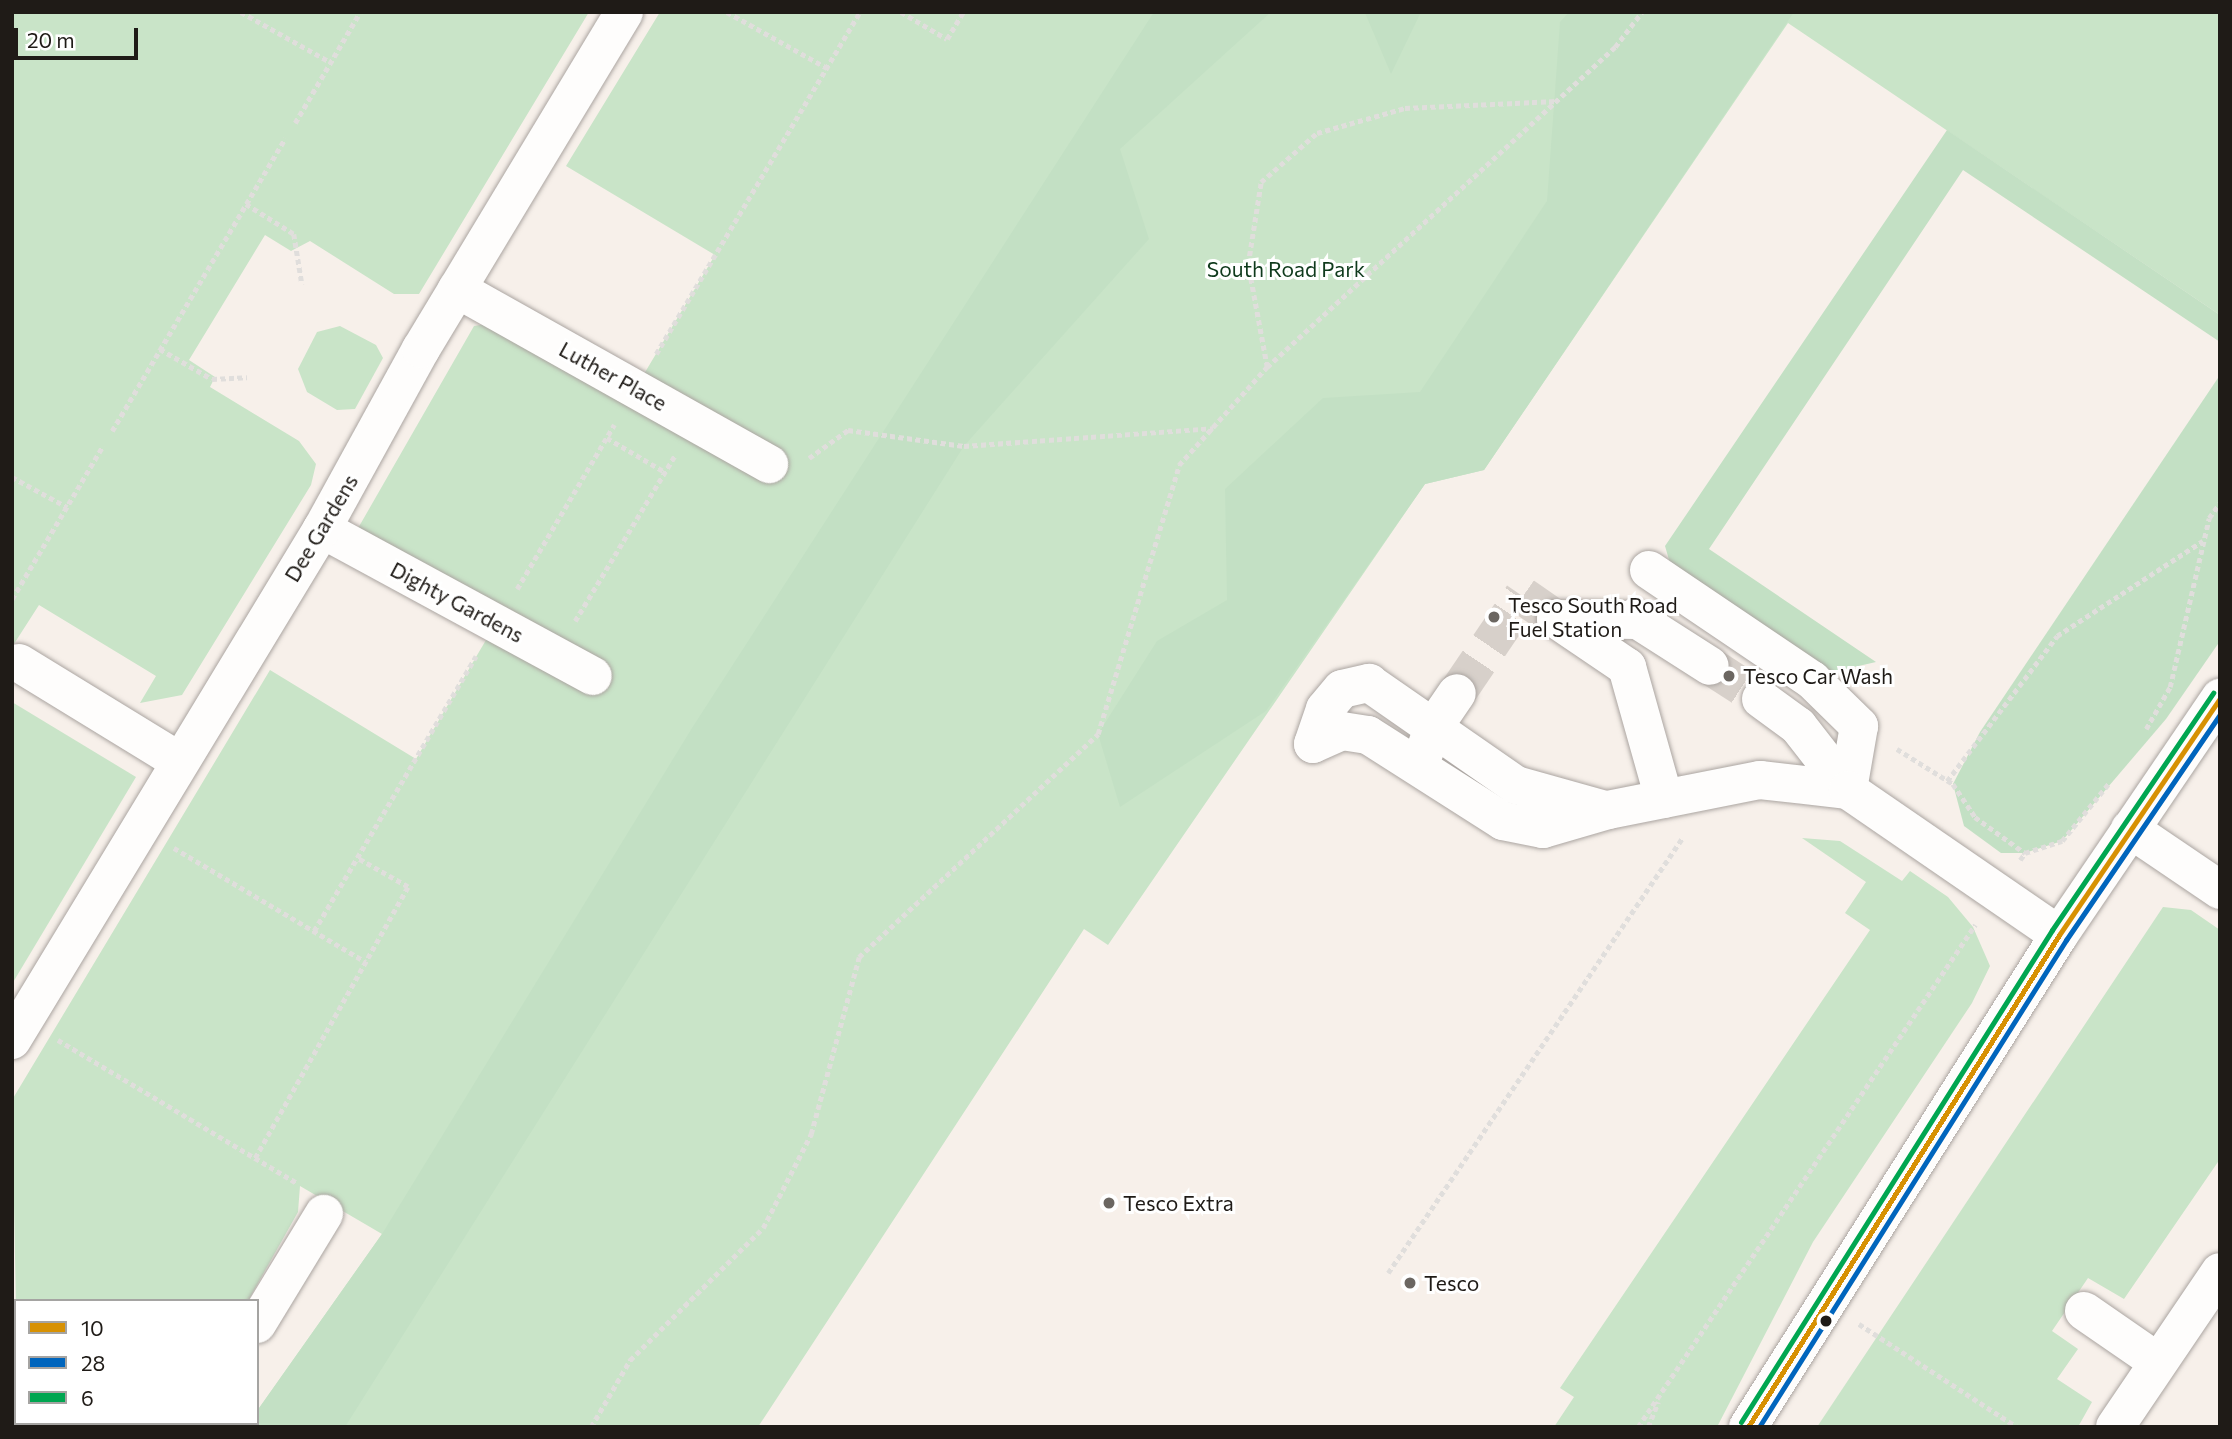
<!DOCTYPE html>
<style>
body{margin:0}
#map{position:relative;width:2232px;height:1439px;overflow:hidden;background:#f7f0ea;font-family:Commissioner,sans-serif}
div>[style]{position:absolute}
.green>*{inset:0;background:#c9e4c8}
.forest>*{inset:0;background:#c3e0c4}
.minor-tunnel>*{height:38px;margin-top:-19px;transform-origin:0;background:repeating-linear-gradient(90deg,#d7d0ca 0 38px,transparent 0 57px)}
.path>*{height:4.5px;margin-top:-2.25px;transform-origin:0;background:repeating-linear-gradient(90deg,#e0dedc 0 5px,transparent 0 8.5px)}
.roads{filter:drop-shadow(0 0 2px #aba5a1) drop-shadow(0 0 2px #aba5a1)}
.minor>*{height:38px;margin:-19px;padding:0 19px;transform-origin:19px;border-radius:19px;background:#fefdfc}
.bus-1>*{height:5px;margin:-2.5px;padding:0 2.5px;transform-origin:2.5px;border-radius:2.5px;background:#d79103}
.bus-2>*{height:5px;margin:-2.5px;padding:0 2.5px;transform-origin:2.5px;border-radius:2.5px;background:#0065bd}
.bus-3>*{height:5px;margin:-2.5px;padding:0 2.5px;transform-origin:2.5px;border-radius:2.5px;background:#00a651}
.dots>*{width:19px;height:19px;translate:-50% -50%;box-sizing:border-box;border:4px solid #fff;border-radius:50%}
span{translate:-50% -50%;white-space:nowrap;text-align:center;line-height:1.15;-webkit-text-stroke:6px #fff;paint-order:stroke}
.park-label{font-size:21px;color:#0f3a1c}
.street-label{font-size:21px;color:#1f1b17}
.poi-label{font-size:21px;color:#1f1b17}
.left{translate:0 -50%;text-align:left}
.frame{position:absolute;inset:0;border:14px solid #1f1b17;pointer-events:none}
.legend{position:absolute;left:14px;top:1299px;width:245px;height:126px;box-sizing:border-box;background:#fff;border:2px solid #a5a4a2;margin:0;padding:9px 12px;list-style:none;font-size:21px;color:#1f1b17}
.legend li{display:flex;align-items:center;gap:14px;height:35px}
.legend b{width:35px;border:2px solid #a5a4a2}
.scale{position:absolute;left:14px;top:28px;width:124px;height:32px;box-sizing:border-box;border:4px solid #1f1b17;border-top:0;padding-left:9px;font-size:21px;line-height:24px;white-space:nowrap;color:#1f1b17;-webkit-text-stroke:5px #fff;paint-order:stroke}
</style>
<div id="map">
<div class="green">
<div style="clip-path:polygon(12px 12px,589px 12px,419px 294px,394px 294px,310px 241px,291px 251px,265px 235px,189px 360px,215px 377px,210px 387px,299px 441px,316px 464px,311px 485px,182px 695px,140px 703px,156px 676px,39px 605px,12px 647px)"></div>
<div style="clip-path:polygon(660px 12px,2220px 12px,2220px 315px,1788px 23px,1484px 470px,1425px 484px,1108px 945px,1084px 929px,758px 1427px,246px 1427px,257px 1423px,257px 1411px,382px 1234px,300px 1186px,298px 1212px,248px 1301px,16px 1301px,16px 1309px,12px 1100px,270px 670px,416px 759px,496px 623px,357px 530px,474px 326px,486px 324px,641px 379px,715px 255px,566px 166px)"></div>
<div style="clip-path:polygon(340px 326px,376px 345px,383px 358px,355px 409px,337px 410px,307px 392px,298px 369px,317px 332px)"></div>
<div style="clip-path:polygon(12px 702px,136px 777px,12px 984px)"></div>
<div style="clip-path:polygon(1802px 838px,1840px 841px,1902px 881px,1910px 871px,1948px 897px,1973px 927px,1990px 966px,1972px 1003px,1813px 1242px,1717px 1427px,1554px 1427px,1574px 1397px,1560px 1388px,1870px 930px,1845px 913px,1866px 882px)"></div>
<div style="clip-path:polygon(2163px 907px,2191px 910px,2220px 930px,2220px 1159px,2124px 1299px,2088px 1278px,2052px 1331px,2078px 1349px,2057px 1379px,2092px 1402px,2078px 1427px,1817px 1427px)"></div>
</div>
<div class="forest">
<div style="clip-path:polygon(1154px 12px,1271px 12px,1120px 149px,1149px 239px,964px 446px,345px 1427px,246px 1427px,257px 1423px,257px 1411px,382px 1234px,692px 728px)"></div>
<div style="clip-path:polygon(1352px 12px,1421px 12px,1391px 74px,1365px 13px)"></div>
<div style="clip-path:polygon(1569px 12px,1794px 12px,1484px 470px,1425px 484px,1266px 711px,1120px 807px,1098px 734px,1157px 641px,1227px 600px,1225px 489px,1323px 398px,1420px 392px,1547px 201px,1560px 22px)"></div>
<div style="clip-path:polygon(1947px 130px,2220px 315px,2220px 342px,1963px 170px,1709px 549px,1876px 662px,1828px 673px,1672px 570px,1665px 546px)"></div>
<div style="clip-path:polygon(2220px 375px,2220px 641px,2166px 719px,2062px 841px,2025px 853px,2001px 853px,1964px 826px,1953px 784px,1980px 732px)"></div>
</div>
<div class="minor-tunnel">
<div style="left:1710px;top:666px;width:61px;rotate:32.9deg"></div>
<div style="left:1457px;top:693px;width:117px;rotate:-55.8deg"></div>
<div style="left:1523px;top:596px;width:40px;rotate:34.9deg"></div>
</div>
<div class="path">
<div style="left:241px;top:12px;width:102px;rotate:29.3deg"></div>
<div style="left:727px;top:12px;width:115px;rotate:29.2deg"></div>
<div style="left:901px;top:12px;width:53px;rotate:30.4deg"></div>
<div style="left:947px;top:39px;width:31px;rotate:-59deg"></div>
<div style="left:295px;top:123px;width:129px;rotate:-59.6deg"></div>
<div style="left:246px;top:204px;width:57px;rotate:32deg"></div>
<div style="left:294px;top:234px;width:51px;rotate:80.9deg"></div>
<div style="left:160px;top:349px;width:60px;rotate:30deg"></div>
<div style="left:212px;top:379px;width:35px;rotate:-3deg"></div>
<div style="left:656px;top:354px;width:398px;rotate:-59.2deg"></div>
<div style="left:1267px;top:367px;width:105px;rotate:-100.5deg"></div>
<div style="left:1248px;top:264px;width:83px;rotate:-81deg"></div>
<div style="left:1261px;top:182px;width:74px;rotate:-41.2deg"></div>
<div style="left:1317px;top:133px;width:91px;rotate:-15.9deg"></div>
<div style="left:1405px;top:108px;width:152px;rotate:-2.6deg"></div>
<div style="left:112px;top:431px;width:340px;rotate:-59.4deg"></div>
<div style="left:607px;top:438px;width:67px;rotate:30.4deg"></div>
<div style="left:809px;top:458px;width:48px;rotate:-35.7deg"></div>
<div style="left:848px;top:430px;width:117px;rotate:7.9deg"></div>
<div style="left:964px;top:446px;width:250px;rotate:-4.1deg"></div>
<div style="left:12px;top:477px;width:63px;rotate:28.6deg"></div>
<div style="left:517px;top:589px;width:191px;rotate:-59.4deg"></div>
<div style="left:12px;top:599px;width:178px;rotate:-59.3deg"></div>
<div style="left:575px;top:621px;width:194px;rotate:-58.9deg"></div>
<div style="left:2146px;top:729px;width:48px;rotate:-60.3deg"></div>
<div style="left:2170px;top:687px;width:173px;rotate:-77deg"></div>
<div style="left:2209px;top:518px;width:19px;rotate:-54deg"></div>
<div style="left:1897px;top:749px;width:66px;rotate:32deg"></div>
<div style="left:1953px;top:784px;width:40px;rotate:56deg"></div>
<div style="left:1975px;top:817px;width:62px;rotate:35.8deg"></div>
<div style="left:1947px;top:781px;width:182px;rotate:-52.8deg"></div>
<div style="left:2057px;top:636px;width:174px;rotate:-33.1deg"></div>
<div style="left:174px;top:848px;width:223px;rotate:30.7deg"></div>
<div style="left:2020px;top:860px;width:9px;rotate:-54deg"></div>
<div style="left:2025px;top:853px;width:39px;rotate:-18deg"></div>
<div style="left:2062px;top:841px;width:76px;rotate:-50.9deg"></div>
<div style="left:314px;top:931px;width:319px;rotate:-59.5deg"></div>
<div style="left:58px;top:1040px;width:279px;rotate:30.9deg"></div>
<div style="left:255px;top:1158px;width:311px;rotate:-60.6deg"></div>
<div style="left:408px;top:887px;width:59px;rotate:-150.4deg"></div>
<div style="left:1388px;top:1273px;width:526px;rotate:-55.92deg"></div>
<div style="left:12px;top:1313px;width:4px;rotate:27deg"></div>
<div style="left:1859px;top:1324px;width:189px;rotate:33.1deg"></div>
<div style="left:591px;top:1427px;width:78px;rotate:-59.8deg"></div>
<div style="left:630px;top:1360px;width:187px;rotate:-44.8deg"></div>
<div style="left:763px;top:1228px;width:106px;rotate:-62.9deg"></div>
<div style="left:811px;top:1134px;width:183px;rotate:-74.8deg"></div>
<div style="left:859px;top:957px;width:327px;rotate:-43deg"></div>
<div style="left:1098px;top:734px;width:281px;rotate:-73.2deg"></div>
<div style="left:1179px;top:465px;width:132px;rotate:-48.1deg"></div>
<div style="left:1267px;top:367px;width:473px;rotate:-42.6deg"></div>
<div style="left:1615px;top:47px;width:44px;rotate:-52.4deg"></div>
<div style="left:1638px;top:1427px;width:605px;rotate:-56.13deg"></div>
<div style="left:1648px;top:1427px;width:27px;rotate:-68deg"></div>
</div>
<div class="roads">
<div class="minor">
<div style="left:457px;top:289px;width:358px;rotate:29.3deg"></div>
<div style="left:322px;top:529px;width:308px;rotate:28.5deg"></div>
<div style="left:1649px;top:570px;width:197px;rotate:34deg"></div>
<div style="left:1812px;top:680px;width:66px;rotate:44.4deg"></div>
<div style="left:1859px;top:726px;width:65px;rotate:99.8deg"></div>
<div style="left:1556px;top:619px;width:86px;rotate:34.1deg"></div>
<div style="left:1627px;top:667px;width:137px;rotate:74.3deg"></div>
<div style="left:1556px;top:619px;width:82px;rotate:0.7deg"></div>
<div style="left:1638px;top:620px;width:85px;rotate:32.6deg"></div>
<div style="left:19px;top:663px;width:188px;rotate:31.5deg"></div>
<div style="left:1761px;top:699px;width:46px;rotate:36.1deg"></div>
<div style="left:1798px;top:726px;width:81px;rotate:52deg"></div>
<div style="left:1313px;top:744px;width:32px;rotate:-24deg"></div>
<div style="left:1342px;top:731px;width:26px;rotate:9deg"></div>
<div style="left:1368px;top:735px;width:160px;rotate:32.5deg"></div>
<div style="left:1503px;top:821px;width:41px;rotate:11.3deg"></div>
<div style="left:1543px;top:829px;width:68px;rotate:-16.3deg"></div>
<div style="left:1608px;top:810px;width:155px;rotate:-11.2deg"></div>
<div style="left:1760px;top:780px;width:89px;rotate:6.5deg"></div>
<div style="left:1848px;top:790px;width:256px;rotate:34.5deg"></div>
<div style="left:1313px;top:744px;width:37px;rotate:-71deg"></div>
<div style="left:1325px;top:709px;width:26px;rotate:-50deg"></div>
<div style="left:1342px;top:689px;width:28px;rotate:-13deg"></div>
<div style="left:1369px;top:683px;width:179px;rotate:34.8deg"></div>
<div style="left:1516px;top:785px;width:89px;rotate:15.6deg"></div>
<div style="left:1424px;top:753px;width:27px;rotate:-70deg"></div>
<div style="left:1433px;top:728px;width:42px;rotate:-55.6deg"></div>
<div style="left:2130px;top:829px;width:109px;rotate:34.1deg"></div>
<div style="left:12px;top:1040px;width:598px;rotate:-58.76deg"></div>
<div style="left:322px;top:529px;width:205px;rotate:-61.2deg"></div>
<div style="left:421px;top:349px;width:393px;rotate:-58.9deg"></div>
<div style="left:2084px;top:1311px;width:90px;rotate:34.6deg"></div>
<div style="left:257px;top:1324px;width:129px;rotate:-58.7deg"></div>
<div style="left:12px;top:1359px;width:4px;rotate:27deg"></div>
<div style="left:120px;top:1423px;width:7px;rotate:34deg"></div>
<div style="left:195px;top:1427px;width:4px;rotate:-63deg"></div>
<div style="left:1748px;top:1427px;width:582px;rotate:-57.7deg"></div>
<div style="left:2059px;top:935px;width:287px;rotate:-55.8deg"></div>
<div style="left:2115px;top:1427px;width:187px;rotate:-55.9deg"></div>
</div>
</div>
<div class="bus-1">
<div style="left:1748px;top:1427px;width:582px;rotate:-57.7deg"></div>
<div style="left:2059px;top:935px;width:287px;rotate:-55.8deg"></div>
</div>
<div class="bus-2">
<div style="left:1759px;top:1427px;width:576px;rotate:-57.77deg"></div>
<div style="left:2066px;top:940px;width:273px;rotate:-55.7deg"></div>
</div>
<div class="bus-3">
<div style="left:1741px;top:1422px;width:582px;rotate:-57.7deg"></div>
<div style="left:2052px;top:930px;width:287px;rotate:-55.8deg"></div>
</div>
<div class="dots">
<div style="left:1494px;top:617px;background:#6b6661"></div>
<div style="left:1729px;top:676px;background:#6b6661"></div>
<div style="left:1109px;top:1203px;background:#6b6661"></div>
<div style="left:1410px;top:1283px;background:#6b6661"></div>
<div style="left:1826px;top:1321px;background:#1f1b17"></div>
</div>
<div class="park-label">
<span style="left:1286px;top:269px">South Road Park</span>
</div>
<div class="street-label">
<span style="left:613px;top:376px;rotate:29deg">Luther Place</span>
<span style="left:321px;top:528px;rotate:-59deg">Dee Gardens</span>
<span style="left:457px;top:602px;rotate:28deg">Dighty Gardens</span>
</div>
<div class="poi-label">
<span class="left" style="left:1508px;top:617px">Tesco South Road<br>Fuel Station</span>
<span class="left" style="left:1743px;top:676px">Tesco Car Wash</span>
<span class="left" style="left:1123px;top:1203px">Tesco Extra</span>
<span class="left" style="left:1424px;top:1283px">Tesco</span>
</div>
<div class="frame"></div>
<ul class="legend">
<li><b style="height:9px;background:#d79103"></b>10</li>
<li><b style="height:9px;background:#0065bd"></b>28</li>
<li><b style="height:9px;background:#00a651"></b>6</li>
</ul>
<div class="scale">20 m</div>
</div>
